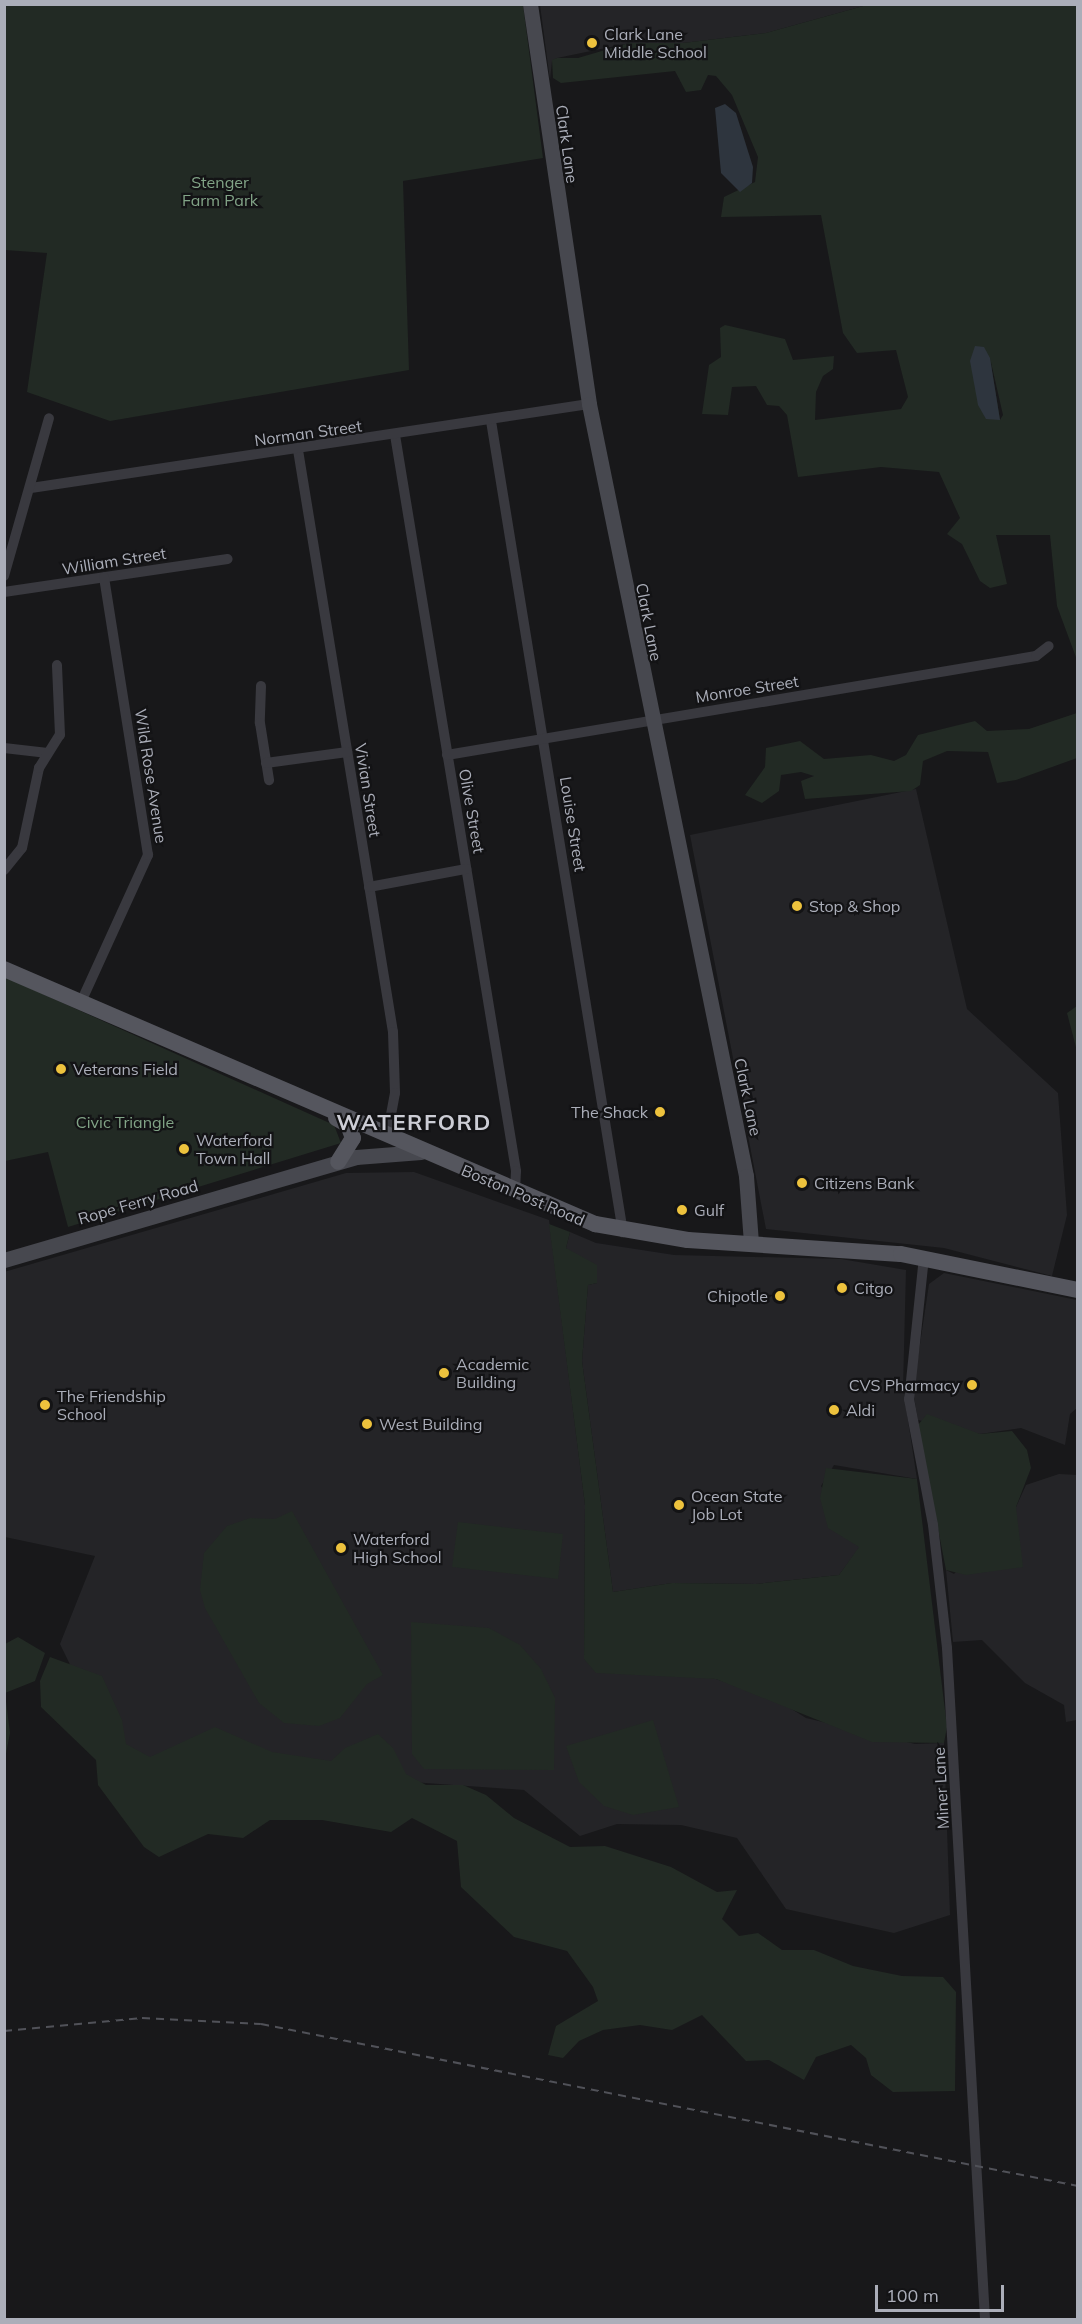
<!DOCTYPE html>
<style>
body{margin:0}
#map{position:relative;width:1082px;height:2324px;overflow:hidden;background:#18181a;font-family:Mulish,sans-serif}
div>[style]{position:absolute}
.built>*{inset:0;background:#242427}
.green>*{inset:0;background:#222a24}
.water>*{inset:0;background:#2e353e}
.street>*{height:10px;margin:-5px;padding:0 5px;transform-origin:5px;border-radius:5px;background:#39393f}
.secondary>*{height:15px;margin:-7.5px;padding:0 7.5px;transform-origin:7.5px;border-radius:7.5px;background:#47484f}
.primary>*{height:16px;margin:-8px;padding:0 8px;transform-origin:8px;border-radius:8px;background:#55565e}
.rail>*{height:2px;margin-top:-1px;transform-origin:0;background:repeating-linear-gradient(90deg,#505158 0 8px,transparent 0 14px)}
.dots>*{width:16px;height:16px;translate:-50% -50%;box-sizing:border-box;border:3px solid #131315;border-radius:50%}
span{translate:-50% -50%;white-space:nowrap;text-align:center;line-height:1.15;-webkit-text-stroke:4.5px #131315;paint-order:stroke}
.poi-label{font-size:16px;color:#abaeb9}
.left{translate:0 -50%;text-align:left}
.right{translate:-100% -50%;text-align:right}
.street-label{font-size:16px;color:#abaeb9}
.park-label{font-size:16px;color:#82a487}
.district-label{font-size:22px;color:#cccdd5;font-weight:700;letter-spacing:1.5px}
.frame{position:absolute;inset:0;border:6px solid #abaeb9;pointer-events:none}
.scale{position:absolute;left:875px;top:2285px;width:129px;height:27px;box-sizing:border-box;border:3px solid #abaeb9;border-top:0;padding-left:8px;font-size:18px;line-height:21px;white-space:nowrap;color:#abaeb9;-webkit-text-stroke:4px #131315;paint-order:stroke}
</style>
<div id="map">
<div class="built">
<div style="clip-path:polygon(540px 5px,867px 5px,766px 33px,683px 43px,630px 43px,557px 58px,552px 61px,550px 80px)"></div>
<div style="clip-path:polygon(916px 789px,967px 1009px,1058px 1093px,1067px 1215px,1052px 1276px,944px 1248px,766px 1229px,690px 835px)"></div>
<div style="clip-path:polygon(414px 1172px,549px 1220px,585px 1505px,584px 1659px,716px 1679px,777px 1700px,806px 1718px,915px 1744px,944px 1743px,950px 1915px,894px 1933px,786px 1909px,737px 1838px,681px 1825px,617px 1824px,580px 1836px,524px 1790px,117px 1761px,60px 1644px,95px 1556px,5px 1537px,4px 1272px,346px 1173px)"></div>
<div style="clip-path:polygon(570px 1232px,596px 1243px,674px 1255px,841px 1259px,906px 1270px,903px 1388px,917px 1479px,834px 1465px,821px 1486px,860px 1547px,839px 1575px,756px 1584px,672px 1583px,613px 1592px,582px 1361px,588px 1285px,597px 1283px,566px 1248px)"></div>
<div style="clip-path:polygon(944px 1273px,1077px 1300px,1077px 1408px,1070px 1414px,1065px 1445px,1021px 1428px,980px 1434px,918px 1420px,913px 1391px,929px 1284px)"></div>
<div style="clip-path:polygon(1059px 1474px,1077px 1475px,1077px 1720px,1066px 1722px,1064px 1705px,1025px 1683px,982px 1640px,953px 1642px,946px 1570px,954px 1574px,1016px 1507px,1026px 1485px)"></div>
</div>
<div class="green">
<div style="clip-path:polygon(4px 5px,523px 5px,543px 158px,403px 181px,409px 370px,110px 421px,27px 392px,47px 253px,5px 250px)"></div>
<div style="clip-path:polygon(evenodd,867px 5px,1077px 5px,1077px 660px,1057px 606px,1050px 535px,996px 535px,1007px 584px,990px 588px,980px 581px,962px 544px,947px 534px,960px 518px,939px 472px,881px 467px,798px 477px,787px 415px,779px 406px,767px 405px,756px 386px,732px 387px,728px 415px,702px 414px,709px 365px,721px 357px,720px 328px,725px 325px,785px 339px,793px 360px,834px 356px,833px 369px,823px 376px,816px 392px,815px 420px,901px 409px,908px 397px,896px 350px,857px 353px,843px 333px,821px 215px,721px 217px,724px 197px,755px 182px,758px 157px,732px 95px,716px 76px,708px 75px,701px 90px,686px 92px,675px 71px,561px 83px,553px 78px,552px 60px,557px 58px,578px 58px,629px 43px,683px 43px,766px 33px,867px 5px,990px 358px,1003px 415px,1000px 420px,990px 358px)"></div>
<div style="clip-path:polygon(1077px 713px,1077px 758px,1016px 780px,997px 783px,988px 752px,947px 751px,923px 761px,920px 785px,911px 791px,805px 799px,801px 781px,814px 776px,801px 772px,781px 775px,779px 791px,762px 803px,745px 795px,765px 767px,766px 748px,800px 741px,824px 759px,871px 755px,894px 761px,906px 755px,918px 735px,975px 721px,987px 731px,1029px 729px)"></div>
<div style="clip-path:polygon(5px 977px,334px 1125px,341px 1143px,68px 1227px,48px 1152px,5px 1161px)"></div>
<div style="clip-path:polygon(1077px 1006px,1077px 1051px,1067px 1013px)"></div>
<div style="clip-path:polygon(549px 1224px,570px 1232px,566px 1248px,597px 1265px,597px 1283px,588px 1285px,582px 1361px,613px 1592px,672px 1583px,756px 1584px,839px 1575px,859px 1547px,828px 1528px,820px 1498px,826px 1468px,917px 1479px,947px 1727px,944px 1743px,872px 1742px,716px 1679px,596px 1673px,584px 1659px,585px 1505px)"></div>
<div style="clip-path:polygon(927px 1414px,980px 1434px,1012px 1431px,1027px 1450px,1031px 1468px,1016px 1507px,1023px 1567px,966px 1575px,946px 1570px,918px 1425px)"></div>
<div style="clip-path:polygon(292px 1511px,383px 1675px,367px 1684px,340px 1718px,319px 1726px,284px 1723px,259px 1703px,205px 1608px,200px 1590px,204px 1553px,227px 1526px,250px 1518px,275px 1519px)"></div>
<div style="clip-path:polygon(458px 1522px,563px 1534px,558px 1579px,452px 1567px)"></div>
<div style="clip-path:polygon(411px 1622px,489px 1628px,520px 1645px,541px 1669px,555px 1698px,554px 1770px,424px 1769px,412px 1754px)"></div>
<div style="clip-path:polygon(18px 1637px,45px 1653px,35px 1681px,5px 1693px,10px 1733px,5px 1759px,5px 1644px)"></div>
<div style="clip-path:polygon(50px 1657px,102px 1676px,122px 1720px,126px 1744px,150px 1757px,215px 1727px,272px 1752px,331px 1761px,345px 1748px,378px 1734px,393px 1748px,406px 1774px,426px 1785px,463px 1785px,486px 1795px,514px 1818px,570px 1847px,605px 1846px,671px 1867px,717px 1892px,737px 1890px,722px 1919px,739px 1936px,758px 1933px,782px 1950px,814px 1950px,853px 1966px,902px 1976px,943px 1977px,956px 1992px,955px 2091px,893px 2092px,871px 2075px,866px 2058px,851px 2045px,816px 2057px,804px 2080px,769px 2060px,746px 2061px,702px 2015px,672px 2030px,640px 2025px,603px 2030px,579px 2041px,563px 2058px,548px 2055px,556px 2026px,598px 2001px,593px 1987px,567px 1951px,514px 1937px,461px 1887px,457px 1841px,412px 1818px,391px 1832px,322px 1820px,270px 1820px,243px 1838px,208px 1834px,159px 1857px,144px 1847px,98px 1785px,96px 1760px,41px 1707px,40px 1681px)"></div>
<div style="clip-path:polygon(653px 1720px,679px 1807px,633px 1815px,604px 1806px,579px 1782px,566px 1746px)"></div>
</div>
<div class="water">
<div style="clip-path:polygon(725px 104px,736px 113px,753px 167px,752px 183px,740px 192px,721px 173px,715px 108px)"></div>
<div style="clip-path:polygon(975px 346px,984px 347px,990px 358px,1000px 420px,986px 419px,978px 405px,970px 361px)"></div>
</div>
<div class="street">
<div style="left:491px;top:421px;width:822px;rotate:80.76deg"></div>
<div style="left:395px;top:435px;width:746px;rotate:80.66deg"></div>
<div style="left:516px;top:1171px;width:20px;rotate:93deg"></div>
<div style="left:298px;top:450px;width:590px;rotate:80.73deg"></div>
<div style="left:393px;top:1032px;width:61px;rotate:88.1deg"></div>
<div style="left:395px;top:1093px;width:44px;rotate:100.5deg"></div>
<div style="left:31px;top:488px;width:564px;rotate:-8.56deg"></div>
<div style="left:4px;top:576px;width:164px;rotate:-74.1deg"></div>
<div style="left:4px;top:592px;width:226px;rotate:-8.4deg"></div>
<div style="left:261px;top:686px;width:37px;rotate:92deg"></div>
<div style="left:260px;top:723px;width:58px;rotate:81deg"></div>
<div style="left:4px;top:748px;width:44px;rotate:6.5deg"></div>
<div style="left:447px;top:755px;width:597px;rotate:-9.54deg"></div>
<div style="left:1036px;top:656px;width:16px;rotate:-38deg"></div>
<div style="left:266px;top:763px;width:82px;rotate:-7.7deg"></div>
<div style="left:4px;top:870px;width:28px;rotate:-51deg"></div>
<div style="left:22px;top:848px;width:82px;rotate:-78deg"></div>
<div style="left:39px;top:768px;width:39px;rotate:-58deg"></div>
<div style="left:60px;top:735px;width:70px;rotate:-92.5deg"></div>
<div style="left:369px;top:887px;width:99px;rotate:-10.5deg"></div>
<div style="left:81px;top:1002px;width:162px;rotate:-65.5deg"></div>
<div style="left:148px;top:855px;width:281px;rotate:-99deg"></div>
<div style="left:924px;top:1257px;width:143px;rotate:96deg"></div>
<div style="left:909px;top:1399px;width:128px;rotate:79.2deg"></div>
<div style="left:933px;top:1525px;width:124px;rotate:83.5deg"></div>
<div style="left:947px;top:1648px;width:673px;rotate:86.76deg"></div>
</div>
<div class="secondary">
<div style="left:530px;top:4px;width:404px;rotate:81.6deg"></div>
<div style="left:589px;top:404px;width:788px;rotate:78.5deg"></div>
<div style="left:746px;top:1176px;width:66px;rotate:85.7deg"></div>
<div style="left:4px;top:1260px;width:367px;rotate:-16.3deg"></div>
<div style="left:356px;top:1157px;width:65px;rotate:-4.4deg"></div>
</div>
<div class="primary">
<div style="left:4px;top:969px;width:644px;rotate:23.34deg"></div>
<div style="left:595px;top:1224px;width:94px;rotate:9.8deg"></div>
<div style="left:688px;top:1240px;width:213px;rotate:3.8deg"></div>
<div style="left:901px;top:1254px;width:181px;rotate:11.5deg"></div>
<div style="left:336px;top:1118px;width:14px;rotate:30deg"></div>
<div style="left:348px;top:1125px;width:14px;rotate:69deg"></div>
<div style="left:353px;top:1138px;width:28px;rotate:122deg"></div>
</div>
<div class="rail">
<div style="left:4px;top:2031px;width:139px;rotate:-5.4deg"></div>
<div style="left:142px;top:2018px;width:119px;rotate:2.9deg"></div>
<div style="left:261px;top:2024px;width:833px;rotate:11.22deg"></div>
</div>
<div class="dots">
<div style="left:592px;top:43px;background:#edc23d"></div>
<div style="left:797px;top:906px;background:#edc23d"></div>
<div style="left:61px;top:1069px;background:#edc23d"></div>
<div style="left:660px;top:1112px;background:#edc23d"></div>
<div style="left:184px;top:1149px;background:#edc23d"></div>
<div style="left:802px;top:1183px;background:#edc23d"></div>
<div style="left:682px;top:1210px;background:#edc23d"></div>
<div style="left:842px;top:1288px;background:#edc23d"></div>
<div style="left:780px;top:1296px;background:#edc23d"></div>
<div style="left:444px;top:1373px;background:#edc23d"></div>
<div style="left:972px;top:1385px;background:#edc23d"></div>
<div style="left:45px;top:1405px;background:#edc23d"></div>
<div style="left:834px;top:1410px;background:#edc23d"></div>
<div style="left:367px;top:1424px;background:#edc23d"></div>
<div style="left:679px;top:1505px;background:#edc23d"></div>
<div style="left:341px;top:1548px;background:#edc23d"></div>
</div>
<div class="poi-label">
<span class="left" style="left:604px;top:43px">Clark Lane<br>Middle School</span>
<span class="left" style="left:809px;top:906px">Stop &amp; Shop</span>
<span class="left" style="left:73px;top:1069px">Veterans Field</span>
<span class="right" style="left:648px;top:1112px">The Shack</span>
<span class="left" style="left:196px;top:1149px">Waterford<br>Town Hall</span>
<span class="left" style="left:814px;top:1183px">Citizens Bank</span>
<span class="left" style="left:694px;top:1210px">Gulf</span>
<span class="left" style="left:854px;top:1288px">Citgo</span>
<span class="right" style="left:768px;top:1296px">Chipotle</span>
<span class="left" style="left:456px;top:1373px">Academic<br>Building</span>
<span class="right" style="left:960px;top:1385px">CVS Pharmacy</span>
<span class="left" style="left:57px;top:1405px">The Friendship<br>School</span>
<span class="left" style="left:846px;top:1410px">Aldi</span>
<span class="left" style="left:379px;top:1424px">West Building</span>
<span class="left" style="left:691px;top:1505px">Ocean State<br>Job Lot</span>
<span class="left" style="left:353px;top:1548px">Waterford<br>High School</span>
</div>
<div class="street-label">
<span style="left:567px;top:144px;rotate:82deg">Clark Lane</span>
<span style="left:308px;top:433px;rotate:-8deg">Norman Street</span>
<span style="left:114px;top:561px;rotate:-9deg">William Street</span>
<span style="left:649px;top:622px;rotate:79deg">Clark Lane</span>
<span style="left:747px;top:689px;rotate:-9deg">Monroe Street</span>
<span style="left:151px;top:776px;rotate:81deg">Wild Rose Avenue</span>
<span style="left:368px;top:790px;rotate:81deg">Vivian Street</span>
<span style="left:472px;top:811px;rotate:80deg">Olive Street</span>
<span style="left:573px;top:824px;rotate:81deg">Louise Street</span>
<span style="left:748px;top:1097px;rotate:78deg">Clark Lane</span>
<span style="left:523px;top:1195px;rotate:23deg">Boston Post Road</span>
<span style="left:138px;top:1202px;rotate:-16deg">Rope Ferry Road</span>
<span style="left:941px;top:1788px;rotate:-93deg">Miner Lane</span>
</div>
<div class="park-label">
<span style="left:220px;top:191px">Stenger<br>Farm Park</span>
<span style="left:125px;top:1122px">Civic Triangle</span>
</div>
<div class="district-label">
<span style="left:414px;top:1123px">WATERFORD</span>
</div>
<div class="frame"></div>
<div class="scale">100 m</div>
</div>
